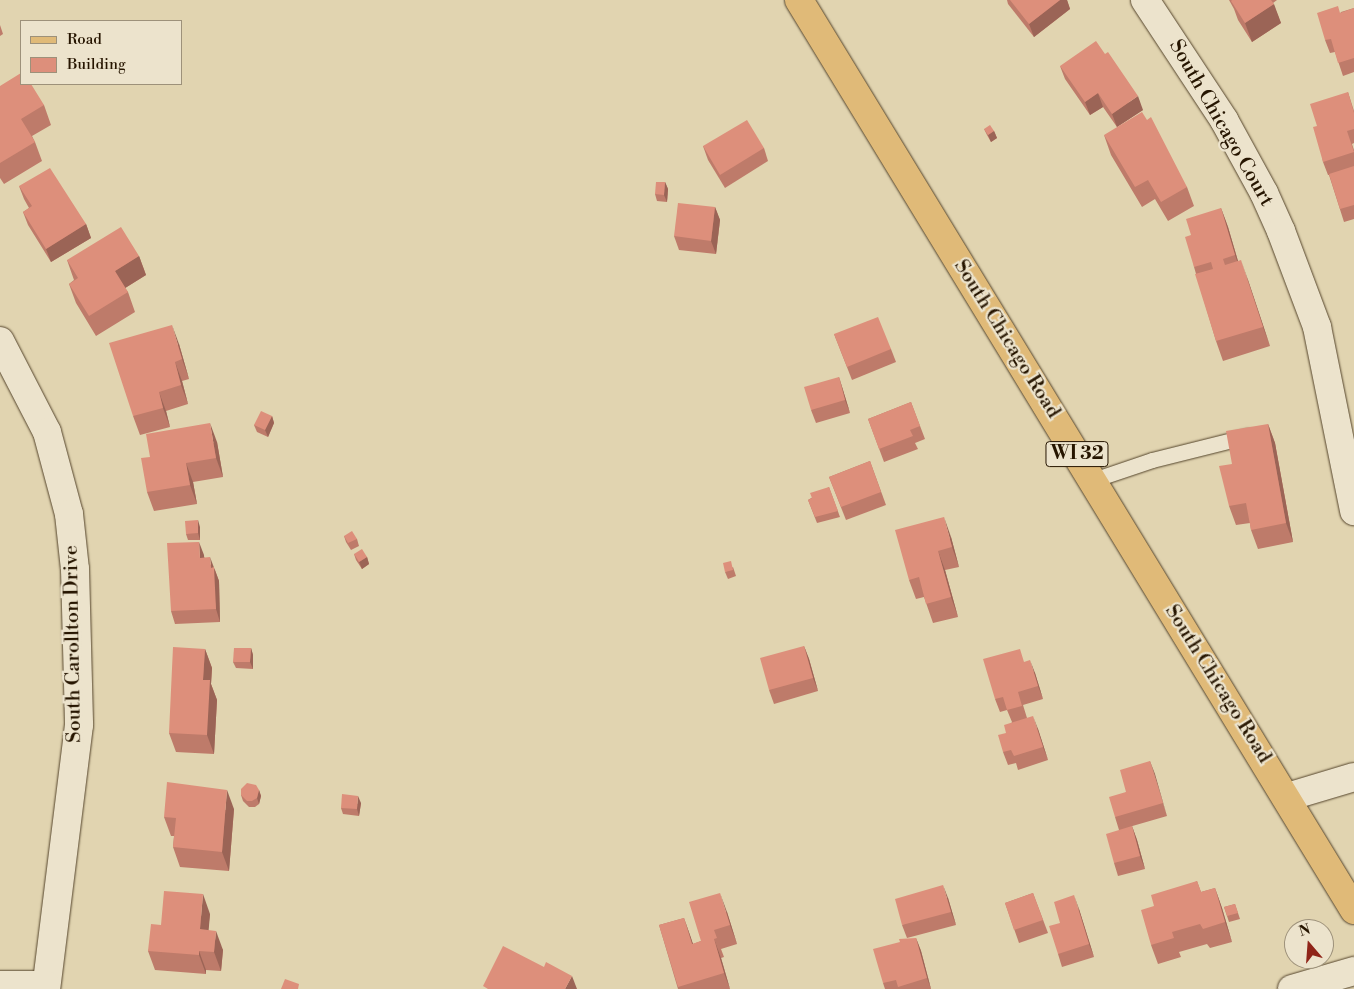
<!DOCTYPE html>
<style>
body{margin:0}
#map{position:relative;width:1354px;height:989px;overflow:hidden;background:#e1d4b0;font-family:"Libre Bodoni",serif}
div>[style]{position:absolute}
.roads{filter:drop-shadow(0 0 1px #55452c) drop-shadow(0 0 1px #55452c)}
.lane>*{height:15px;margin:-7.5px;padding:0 7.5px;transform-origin:7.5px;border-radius:7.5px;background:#ece3cc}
.street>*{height:28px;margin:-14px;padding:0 14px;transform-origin:14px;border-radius:14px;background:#ece3cc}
.primary>*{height:28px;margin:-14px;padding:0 14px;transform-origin:14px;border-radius:14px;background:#e0ba78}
.wall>*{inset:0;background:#be7b6a}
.shaded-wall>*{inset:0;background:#9b6456}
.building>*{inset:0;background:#dd8f7b}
span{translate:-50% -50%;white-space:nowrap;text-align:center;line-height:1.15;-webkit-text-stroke:4.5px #ece3cc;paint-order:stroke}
.shield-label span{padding:1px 4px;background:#ece3cc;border:1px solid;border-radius:4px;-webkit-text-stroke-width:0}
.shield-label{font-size:19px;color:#261500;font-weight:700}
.street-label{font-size:20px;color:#261500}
.legend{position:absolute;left:20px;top:20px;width:162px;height:65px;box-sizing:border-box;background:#ece3cc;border:1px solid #9d917a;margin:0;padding:6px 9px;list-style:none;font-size:15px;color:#261500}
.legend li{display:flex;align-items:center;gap:10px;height:25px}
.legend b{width:25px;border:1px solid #9d917a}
.north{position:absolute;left:1284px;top:919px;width:50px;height:50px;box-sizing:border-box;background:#ece3cc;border:1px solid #9d917a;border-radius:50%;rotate:342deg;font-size:14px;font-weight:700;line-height:20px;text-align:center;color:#261500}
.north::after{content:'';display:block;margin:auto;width:18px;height:22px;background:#8f2418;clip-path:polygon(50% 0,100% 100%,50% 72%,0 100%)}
</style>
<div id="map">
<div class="roads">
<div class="lane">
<div style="left:1093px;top:480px;width:62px;rotate:-18.7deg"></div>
<div style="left:1152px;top:460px;width:99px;rotate:-14deg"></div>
</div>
<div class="street">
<div style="left:1145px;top:0;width:144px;rotate:56.6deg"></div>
<div style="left:1224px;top:120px;width:83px;rotate:61.3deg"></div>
<div style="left:1264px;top:193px;width:42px;rotate:65.9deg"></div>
<div style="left:1281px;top:231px;width:103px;rotate:69.4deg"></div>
<div style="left:1317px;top:327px;width:188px;rotate:78.6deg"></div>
<div style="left:0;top:341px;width:102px;rotate:62.7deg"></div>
<div style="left:47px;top:432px;width:85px;rotate:75deg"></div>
<div style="left:69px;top:514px;width:55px;rotate:83.8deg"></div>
<div style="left:75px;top:569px;width:156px;rotate:88.5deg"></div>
<div style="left:79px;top:725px;width:266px;rotate:97.1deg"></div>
<div style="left:1287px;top:797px;width:70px;rotate:-16.6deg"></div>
<div style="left:0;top:985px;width:46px"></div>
<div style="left:1292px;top:989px;width:65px;rotate:-16.2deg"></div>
</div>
<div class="primary">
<div style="left:799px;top:0;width:1066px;rotate:58.62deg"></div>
</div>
</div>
<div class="wall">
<div style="clip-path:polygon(1007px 0,1067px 0,1070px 9px,1034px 37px,1008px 4px)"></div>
<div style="clip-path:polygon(1229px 0,1277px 0,1273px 3px,1281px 23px,1252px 42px,1238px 20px,1234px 9px)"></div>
<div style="clip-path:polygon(1354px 8px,1354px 72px,1343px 76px,1335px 52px,1330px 53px,1325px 40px,1341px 12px)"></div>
<div style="clip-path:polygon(0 25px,3px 34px,0 36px)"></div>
<div style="clip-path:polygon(1060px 66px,1143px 110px,1117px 127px,1103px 107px,1090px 115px,1065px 79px)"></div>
<div style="clip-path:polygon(0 86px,44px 105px,51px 125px,32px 136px,35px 142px,42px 161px,4px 184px,0 178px)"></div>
<div style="clip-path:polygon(1348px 92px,1354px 111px,1354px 143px,1352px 144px,1354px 150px,1354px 219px,1344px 222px,1329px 175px,1328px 175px,1323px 162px,1317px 126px)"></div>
<div style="clip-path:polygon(984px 129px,994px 131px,997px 138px,991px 142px,987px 135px)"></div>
<div style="clip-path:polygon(1104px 135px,1187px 187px,1194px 206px,1168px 221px,1155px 199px,1142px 207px,1111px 155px)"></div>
<div style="clip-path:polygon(703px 146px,764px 148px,768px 161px,725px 188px,708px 160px)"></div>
<div style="clip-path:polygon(665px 182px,668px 189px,667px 202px,657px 201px,655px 194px)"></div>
<div style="clip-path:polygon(19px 186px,86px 224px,91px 238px,51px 262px,28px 225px,23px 212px,29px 208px,24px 199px)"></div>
<div style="clip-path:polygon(715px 207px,720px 220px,716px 254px,679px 250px,674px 236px)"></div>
<div style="clip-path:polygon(1221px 208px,1228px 227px,1238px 261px,1248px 280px,1270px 346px,1223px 361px,1216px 341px,1194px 267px,1191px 235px)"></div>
<div style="clip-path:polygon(139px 256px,146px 275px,125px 288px,128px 292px,135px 312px,96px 336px,76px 303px,69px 284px,74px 280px,67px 260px)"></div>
<div style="clip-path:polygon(834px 334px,891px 349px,896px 362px,852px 380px)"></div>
<div style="clip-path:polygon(179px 344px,189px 379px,182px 381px,188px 404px,166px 411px,170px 427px,140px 435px,133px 416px)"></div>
<div style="clip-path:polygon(839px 377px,850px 413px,816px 423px,811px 410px)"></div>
<div style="clip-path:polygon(911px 402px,925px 439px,915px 443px,918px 449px,884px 462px,868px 419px)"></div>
<div style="clip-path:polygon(272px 416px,274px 423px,268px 437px,257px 432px,254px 425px)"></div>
<div style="clip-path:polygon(1268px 424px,1275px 443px,1293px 542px,1258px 549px,1251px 530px,1250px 523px,1236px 525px,1229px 506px,1232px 464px)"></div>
<div style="clip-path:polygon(217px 442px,223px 477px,193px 482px,197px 504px,154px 511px,147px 492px,150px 457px)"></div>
<div style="clip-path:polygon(870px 461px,886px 505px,846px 520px,829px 477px)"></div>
<div style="clip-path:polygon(829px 487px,840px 517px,817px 523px,808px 500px)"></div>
<div style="clip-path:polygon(200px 527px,200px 540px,188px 540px,186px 534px)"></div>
<div style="clip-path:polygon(344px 536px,357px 539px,359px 546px,351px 550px,346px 542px)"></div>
<div style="clip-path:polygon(951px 537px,959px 567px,945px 570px,958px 617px,933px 623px,924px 597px,916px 599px,909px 580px)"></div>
<div style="clip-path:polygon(354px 554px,367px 557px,369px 564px,362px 569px,356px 560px)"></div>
<div style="clip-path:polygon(204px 555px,204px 557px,215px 570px,219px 581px,220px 622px,175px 624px,171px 611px)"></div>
<div style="clip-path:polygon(733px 567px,736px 576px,728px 579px,725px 572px)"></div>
<div style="clip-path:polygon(804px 646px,809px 659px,818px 691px,774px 704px,769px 690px)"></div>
<div style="clip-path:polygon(251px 648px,253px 655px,253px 669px,236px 668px,233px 662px)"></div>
<div style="clip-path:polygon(205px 649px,212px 668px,211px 684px,217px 700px,214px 754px,176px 752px,169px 733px)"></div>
<div style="clip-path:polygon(1025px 662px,1035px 673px,1043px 699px,1023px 705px,1027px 718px,1038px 729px,1048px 760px,1018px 770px,1016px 763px,1008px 765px,1003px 752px,1006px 733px,1012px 722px,1007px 710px,1000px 712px,995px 699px)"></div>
<div style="clip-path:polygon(1150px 761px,1167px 816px,1129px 827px,1132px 826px,1137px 840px,1145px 869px,1118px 876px,1114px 863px,1119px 830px,1115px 817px,1126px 792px)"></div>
<div style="clip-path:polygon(259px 790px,261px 796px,259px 804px,255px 807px,249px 807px,243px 801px,241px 795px)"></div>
<div style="clip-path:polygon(361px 803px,359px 816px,343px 814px,341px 808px)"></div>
<div style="clip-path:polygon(234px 809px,229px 871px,180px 867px,173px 847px,174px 836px,171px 836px,164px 817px)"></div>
<div style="clip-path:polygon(1197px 881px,1201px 892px,1215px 888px,1222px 908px,1232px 942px,1210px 948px,1207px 944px,1179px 952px,1181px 957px,1158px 964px,1151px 945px,1154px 906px)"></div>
<div style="clip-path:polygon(1033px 893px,1048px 933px,1019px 943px,1005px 903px)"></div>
<div style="clip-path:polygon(948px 898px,956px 925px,907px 938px,902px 925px)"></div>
<div style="clip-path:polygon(1235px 904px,1240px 919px,1229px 922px,1224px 907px)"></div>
<div style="clip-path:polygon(1079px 909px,1094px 957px,1062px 967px,1058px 954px,1060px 923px)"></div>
<div style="clip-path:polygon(727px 912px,737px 944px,721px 949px,724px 957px,721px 958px,730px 989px,678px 989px,659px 925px,684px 918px,693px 944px,701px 941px)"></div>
<div style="clip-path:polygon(210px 914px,208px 930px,223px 950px,221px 971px,206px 970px,206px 974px,155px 970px,148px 951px,161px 925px)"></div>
<div style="clip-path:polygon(916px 938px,921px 951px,931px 989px,885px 989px,883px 983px)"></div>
</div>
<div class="shaded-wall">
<div style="clip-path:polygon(1060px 0,1067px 0,1070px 9px,1034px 37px,1029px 24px)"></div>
<div style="clip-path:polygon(1274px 4px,1281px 23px,1252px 42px,1245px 23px)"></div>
<div style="clip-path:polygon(1098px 93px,1103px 107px,1090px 115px,1085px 102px)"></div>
<div style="clip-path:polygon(1138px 96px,1143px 110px,1117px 127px,1112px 114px)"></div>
<div style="clip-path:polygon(994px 131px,997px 138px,991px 142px,988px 135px)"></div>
<div style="clip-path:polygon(665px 182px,668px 189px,667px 202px,664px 195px)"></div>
<div style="clip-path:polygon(715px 207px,720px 220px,716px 254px,711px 241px)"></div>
<div style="clip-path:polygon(1221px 208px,1228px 227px,1242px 275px,1235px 255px)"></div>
<div style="clip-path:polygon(86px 224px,91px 238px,51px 262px,46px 249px)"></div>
<div style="clip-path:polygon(139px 256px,146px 275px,122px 290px,115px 271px)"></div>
<div style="clip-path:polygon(1241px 260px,1248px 280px,1270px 346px,1263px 327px)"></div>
<div style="clip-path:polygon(172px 325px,179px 344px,189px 379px,182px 359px)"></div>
<div style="clip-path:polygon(175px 362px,182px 381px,188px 404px,181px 385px)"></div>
<div style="clip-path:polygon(839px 377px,843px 390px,850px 413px,845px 400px)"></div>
<div style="clip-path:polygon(159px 392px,166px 411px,170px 427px,163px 408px)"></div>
<div style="clip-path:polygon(272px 416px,274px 423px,268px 437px,265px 430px)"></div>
<div style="clip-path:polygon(210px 423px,217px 442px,223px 477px,216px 458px)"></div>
<div style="clip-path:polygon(1268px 424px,1275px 443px,1293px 542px,1286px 523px)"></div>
<div style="clip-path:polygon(186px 463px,193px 482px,197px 504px,190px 485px)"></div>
<div style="clip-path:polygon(944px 517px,951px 537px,959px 567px,952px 547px)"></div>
<div style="clip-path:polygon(198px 520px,200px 527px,200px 540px,198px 533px)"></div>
<div style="clip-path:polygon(199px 542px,204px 555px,205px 571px,200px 558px)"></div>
<div style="clip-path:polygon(938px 551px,945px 570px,958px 617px,951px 597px)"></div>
<div style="clip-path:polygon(210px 557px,219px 581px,220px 622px,216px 609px)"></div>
<div style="clip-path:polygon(367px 557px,369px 564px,362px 569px,359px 562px)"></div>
<div style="clip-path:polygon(804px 646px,809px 659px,818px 691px,813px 678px)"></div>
<div style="clip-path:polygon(251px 648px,253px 655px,253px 669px,250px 662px)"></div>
<div style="clip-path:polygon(205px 649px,212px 668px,211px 684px,217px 700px,214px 754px,207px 735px,203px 680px)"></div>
<div style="clip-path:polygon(1030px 660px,1035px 673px,1043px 699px,1038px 686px)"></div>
<div style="clip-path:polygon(1033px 716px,1038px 729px,1048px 760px,1043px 747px)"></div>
<div style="clip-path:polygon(1150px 761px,1155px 774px,1167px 816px,1163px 803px)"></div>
<div style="clip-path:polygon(227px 790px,234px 809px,229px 871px,222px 852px)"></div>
<div style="clip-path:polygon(259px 790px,261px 796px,259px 804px,257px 798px)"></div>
<div style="clip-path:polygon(358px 796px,361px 803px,359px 816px,357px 809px)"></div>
<div style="clip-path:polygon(1132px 826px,1137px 840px,1145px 869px,1140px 856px)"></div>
<div style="clip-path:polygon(943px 885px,948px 898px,956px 925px,951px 912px)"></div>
<div style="clip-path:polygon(1215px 888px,1222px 908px,1232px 942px,1225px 922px)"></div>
<div style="clip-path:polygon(720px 893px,727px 912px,737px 944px,730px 925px)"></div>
<div style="clip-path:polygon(203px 894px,210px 914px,207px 949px,200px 929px)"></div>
<div style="clip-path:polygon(1074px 895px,1079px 909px,1094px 957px,1089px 944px)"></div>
<div style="clip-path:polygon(684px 918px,691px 938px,699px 963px,692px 944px)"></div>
<div style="clip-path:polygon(216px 931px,223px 950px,221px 971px,214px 952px)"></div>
<div style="clip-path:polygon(916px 938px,921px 951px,931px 989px,927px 978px)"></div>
<div style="clip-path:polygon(714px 939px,721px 958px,730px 989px,724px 973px)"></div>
<div style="clip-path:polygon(199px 951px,206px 970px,206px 974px,199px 955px)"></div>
<div style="clip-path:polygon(572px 976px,577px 989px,565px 989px)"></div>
</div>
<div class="building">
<div style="clip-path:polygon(1010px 0,1060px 0,1029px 24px)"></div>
<div style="clip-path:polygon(1232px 0,1271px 0,1274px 4px,1245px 23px,1231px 1px)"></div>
<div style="clip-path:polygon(1338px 6px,1340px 13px,1354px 8px,1354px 58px,1338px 63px,1331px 39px,1325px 40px,1317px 13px)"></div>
<div style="clip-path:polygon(1096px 41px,1105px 54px,1108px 52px,1138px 96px,1112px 114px,1098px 93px,1085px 102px,1060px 66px)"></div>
<div style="clip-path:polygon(21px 73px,21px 84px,31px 84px,44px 105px,21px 119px,35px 142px,0 163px,0 86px)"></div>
<div style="clip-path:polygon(1348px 92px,1354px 113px,1354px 129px,1347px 131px,1354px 152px,1323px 162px,1313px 127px,1317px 126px,1310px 104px)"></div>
<div style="clip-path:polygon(1142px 112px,1147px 120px,1151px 117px,1187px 187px,1161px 202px,1148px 180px,1135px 187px,1104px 135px)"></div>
<div style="clip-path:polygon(747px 120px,764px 148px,720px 175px,703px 146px)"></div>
<div style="clip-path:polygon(990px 125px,994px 131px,988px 135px,984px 129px)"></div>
<div style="clip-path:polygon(1354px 166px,1354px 205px,1340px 209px,1329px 174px)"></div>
<div style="clip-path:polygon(50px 168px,86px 224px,46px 249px,23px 212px,32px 206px,19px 186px)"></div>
<div style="clip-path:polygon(656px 182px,665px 182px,664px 195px,655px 194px)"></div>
<div style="clip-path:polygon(678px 203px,715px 207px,711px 241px,674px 236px)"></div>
<div style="clip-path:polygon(1221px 208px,1235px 255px,1223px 259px,1225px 265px,1241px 260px,1263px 327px,1216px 341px,1195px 274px,1213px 269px,1211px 262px,1194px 267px,1185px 237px,1191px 235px,1186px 219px)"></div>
<div style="clip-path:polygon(121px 227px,139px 256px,115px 271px,128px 292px,89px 316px,69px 284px,78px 278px,67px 260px)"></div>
<div style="clip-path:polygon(878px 317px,891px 349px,847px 367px,834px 334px)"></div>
<div style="clip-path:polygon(172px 325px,182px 359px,175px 362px,181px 385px,159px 392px,163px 408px,133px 416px,109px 343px)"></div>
<div style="clip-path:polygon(839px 377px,845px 400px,811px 410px,804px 387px)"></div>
<div style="clip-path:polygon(911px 402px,920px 426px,910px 430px,913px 436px,879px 449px,868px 419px)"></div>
<div style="clip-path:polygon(261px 411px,272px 416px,265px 430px,254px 425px)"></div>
<div style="clip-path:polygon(210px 423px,216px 458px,186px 463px,190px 485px,147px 492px,141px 458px,150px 457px,146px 434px)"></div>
<div style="clip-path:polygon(1268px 424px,1286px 523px,1251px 530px,1246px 503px,1229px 506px,1219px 466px,1232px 464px,1226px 431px)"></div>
<div style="clip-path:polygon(870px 461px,881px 492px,841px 507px,829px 477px)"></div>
<div style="clip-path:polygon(829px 487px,838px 511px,815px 517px,808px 500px,812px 498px,810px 493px)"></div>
<div style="clip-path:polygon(944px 517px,952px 547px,938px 551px,951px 597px,926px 604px,919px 577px,909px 580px,895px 530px)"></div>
<div style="clip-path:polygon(198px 520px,198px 533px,186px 534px,185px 521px)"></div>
<div style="clip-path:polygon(352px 531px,357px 539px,348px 543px,344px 536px)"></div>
<div style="clip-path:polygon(199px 542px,200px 558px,210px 557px,211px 568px,214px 567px,216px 609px,171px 611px,167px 543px)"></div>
<div style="clip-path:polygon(362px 549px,367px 557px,359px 562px,354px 554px)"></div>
<div style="clip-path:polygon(731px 561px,733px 570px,725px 572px,723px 563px)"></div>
<div style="clip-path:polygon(804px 646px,813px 678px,769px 690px,760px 658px)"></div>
<div style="clip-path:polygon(173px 647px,205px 649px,203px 680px,210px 680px,207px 735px,169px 733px)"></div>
<div style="clip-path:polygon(234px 648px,251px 648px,250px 662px,233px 662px)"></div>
<div style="clip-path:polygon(1020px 649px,1024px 662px,1030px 660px,1038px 686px,1018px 692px,1022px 706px,1007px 710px,1003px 697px,995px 699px,983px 659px)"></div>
<div style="clip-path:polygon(1033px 716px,1043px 747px,1014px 756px,1011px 750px,1003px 752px,998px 735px,1006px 733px,1004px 725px)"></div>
<div style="clip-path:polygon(1150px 761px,1163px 803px,1115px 817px,1109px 797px,1126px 792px,1120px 770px)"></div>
<div style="clip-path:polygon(167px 782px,227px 790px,222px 852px,173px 847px,176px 818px,164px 817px)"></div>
<div style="clip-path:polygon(247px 783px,256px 785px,259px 790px,257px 798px,252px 801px,247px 801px,241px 795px,241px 789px)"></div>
<div style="clip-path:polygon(342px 794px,358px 796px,357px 809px,341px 808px)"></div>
<div style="clip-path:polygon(1132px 826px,1140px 856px,1114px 863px,1106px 834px)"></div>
<div style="clip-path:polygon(1197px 881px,1201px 892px,1215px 888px,1225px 922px,1203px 929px,1200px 924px,1172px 932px,1174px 938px,1151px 945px,1141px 910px,1154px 906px,1151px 895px)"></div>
<div style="clip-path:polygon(943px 885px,951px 912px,902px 925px,895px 899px)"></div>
<div style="clip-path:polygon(164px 891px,203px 894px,200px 929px,216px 931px,214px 952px,199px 951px,199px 955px,148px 951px,151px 924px,161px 925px)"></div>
<div style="clip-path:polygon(720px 893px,730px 925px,714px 930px,717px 938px,714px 939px,724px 973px,678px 987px,659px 925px,684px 918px,692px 944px,701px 941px,689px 902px)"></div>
<div style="clip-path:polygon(1033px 893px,1043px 920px,1014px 930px,1005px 903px)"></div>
<div style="clip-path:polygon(1074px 895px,1089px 944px,1058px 954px,1049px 926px,1060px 923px,1054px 902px)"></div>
<div style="clip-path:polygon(1235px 904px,1238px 913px,1227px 916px,1224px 907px)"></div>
<div style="clip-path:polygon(916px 938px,927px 978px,898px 987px,896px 980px,883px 983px,873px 949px,900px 942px,899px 939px)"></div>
<div style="clip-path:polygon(503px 946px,544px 967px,546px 962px,572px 976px,565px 989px,488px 989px,483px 986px)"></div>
<div style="clip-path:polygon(285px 979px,299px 984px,298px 989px,281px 989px)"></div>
</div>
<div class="shield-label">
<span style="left:1077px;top:454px">WI 32</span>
</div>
<div class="street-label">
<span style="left:1221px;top:123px;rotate:60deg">South Chicago Court</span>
<span style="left:1007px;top:339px;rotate:58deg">South Chicago Road</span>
<span style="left:73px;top:644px;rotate:-91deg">South Carollton Drive</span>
<span style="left:1218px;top:684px;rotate:58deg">South Chicago Road</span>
</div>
<ul class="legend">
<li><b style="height:6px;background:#e0ba78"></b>Road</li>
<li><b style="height:14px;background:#dd8f7b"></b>Building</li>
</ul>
<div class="north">N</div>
</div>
